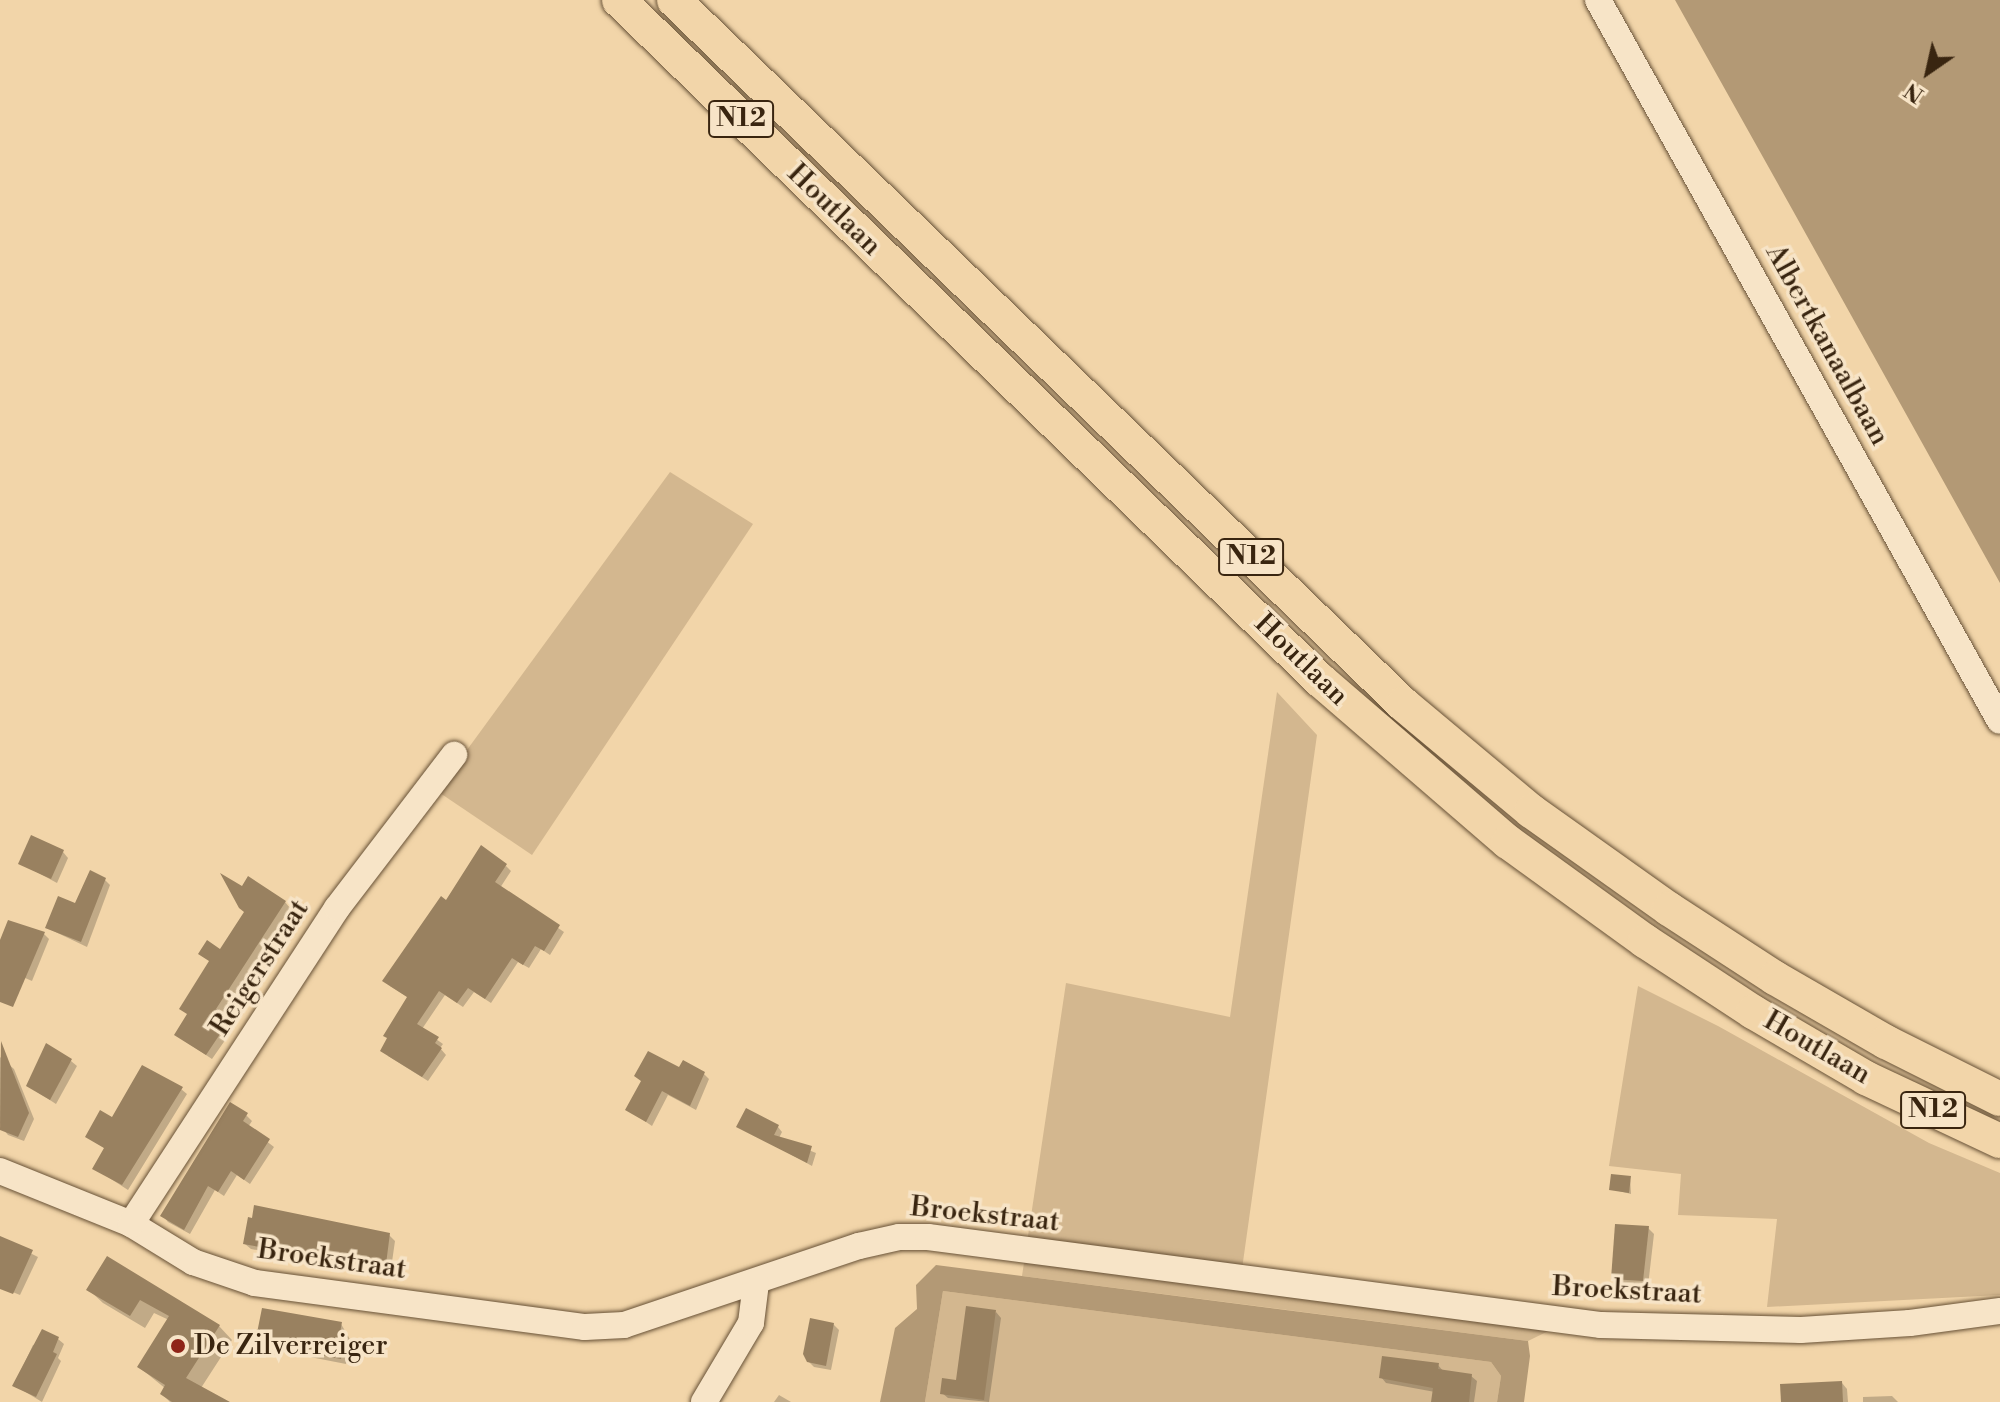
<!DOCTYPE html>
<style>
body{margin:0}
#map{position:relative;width:2000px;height:1402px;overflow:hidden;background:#f2d5a9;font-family:"Libre Bodoni",serif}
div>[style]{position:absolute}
.green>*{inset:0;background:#d3b78f}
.water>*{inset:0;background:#b39975}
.shadow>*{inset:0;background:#0003}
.building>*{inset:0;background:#998160}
.roads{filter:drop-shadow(0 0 2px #675136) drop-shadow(0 0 2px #675136)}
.minor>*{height:26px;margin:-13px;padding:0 13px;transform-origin:13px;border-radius:13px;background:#f7e4c7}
.major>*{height:34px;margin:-17px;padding:0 17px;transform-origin:17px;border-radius:17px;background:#f2d5a9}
.dots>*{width:22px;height:22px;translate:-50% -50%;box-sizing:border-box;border:4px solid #f7e4c7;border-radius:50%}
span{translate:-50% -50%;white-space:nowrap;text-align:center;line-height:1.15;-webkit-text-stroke:7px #f7e4c7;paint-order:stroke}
.shield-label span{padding:2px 6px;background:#f7e4c7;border:2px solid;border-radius:6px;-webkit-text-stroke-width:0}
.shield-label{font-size:26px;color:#392510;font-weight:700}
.street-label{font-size:28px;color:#392510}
.poi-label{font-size:28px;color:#392510}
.left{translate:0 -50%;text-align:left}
.north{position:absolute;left:1888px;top:32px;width:80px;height:80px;-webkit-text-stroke:6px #f7e4c7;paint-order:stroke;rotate:214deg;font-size:22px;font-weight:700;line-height:32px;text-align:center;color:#392510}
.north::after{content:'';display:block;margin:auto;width:28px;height:36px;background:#392510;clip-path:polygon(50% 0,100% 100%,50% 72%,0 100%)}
</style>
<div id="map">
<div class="green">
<div style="clip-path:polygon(670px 472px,753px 524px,532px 855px,437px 791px)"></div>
<div style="clip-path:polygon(1277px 692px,1317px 735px,1242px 1269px,1585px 1313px,1528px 1341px,1022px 1276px,1066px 983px,1230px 1017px)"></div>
<div style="clip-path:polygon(1638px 986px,1718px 1026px,1929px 1143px,2000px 1173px,2000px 1295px,1767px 1307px,1777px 1219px,1678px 1215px,1681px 1174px,1609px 1166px)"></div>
<div style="clip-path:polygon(943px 1291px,1491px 1362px,1501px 1376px,1497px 1402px,925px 1402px)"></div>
</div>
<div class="water">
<div style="clip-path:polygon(1675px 0,2000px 0,2000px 583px,1792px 209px)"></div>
<div style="clip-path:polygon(936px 1265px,1528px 1341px,1530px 1356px,1524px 1402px,1497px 1402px,1501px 1376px,1491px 1362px,943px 1291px,925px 1402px,880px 1402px,895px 1328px,917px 1309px,916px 1285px)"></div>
</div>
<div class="shadow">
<div style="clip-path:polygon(63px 852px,68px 858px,57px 883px,20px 863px)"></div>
<div style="clip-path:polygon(506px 866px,511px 871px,500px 888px,564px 932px,550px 955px,541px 949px,529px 968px,518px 962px,491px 1003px,474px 992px,463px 1007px,445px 995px,422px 1029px,443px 1044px,440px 1048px,446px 1055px,428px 1081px,388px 1056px,409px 998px,390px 986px,447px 902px)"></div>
<div style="clip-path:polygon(104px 879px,110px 885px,87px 947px,47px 928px)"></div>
<div style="clip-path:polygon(242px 889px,285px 902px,290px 908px,222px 1015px,235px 1026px,212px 1059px,183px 1040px,221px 952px,246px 913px)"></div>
<div style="clip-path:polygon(44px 934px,49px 939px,32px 981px,0 967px,0 945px)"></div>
<div style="clip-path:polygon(0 1057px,14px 1069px,34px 1119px,24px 1141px,8px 1135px,3px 1129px,5px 1125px,0 1123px)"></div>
<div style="clip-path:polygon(71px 1061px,77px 1066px,56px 1104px,28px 1086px)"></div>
<div style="clip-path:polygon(680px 1070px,703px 1073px,709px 1079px,696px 1110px,668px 1095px,652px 1126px,628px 1110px)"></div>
<div style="clip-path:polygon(181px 1089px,187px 1094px,128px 1190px,94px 1168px,106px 1149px,87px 1137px)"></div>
<div style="clip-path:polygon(246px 1115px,252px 1121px,248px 1127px,274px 1147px,250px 1184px,237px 1175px,224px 1196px,215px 1190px,190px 1234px,168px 1222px,163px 1216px)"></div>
<div style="clip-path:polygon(739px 1126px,778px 1127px,782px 1132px,779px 1138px,816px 1153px,812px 1166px)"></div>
<div style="clip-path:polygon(1630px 1178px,1631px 1194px,1611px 1189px)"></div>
<div style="clip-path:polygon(1648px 1228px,1654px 1234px,1648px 1286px,1618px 1284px,1613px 1278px)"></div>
<div style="clip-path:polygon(389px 1235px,395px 1241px,391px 1269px,328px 1259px,328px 1263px,251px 1249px,245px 1244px)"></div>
<div style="clip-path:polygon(0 1238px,38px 1257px,20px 1295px,0 1287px)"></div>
<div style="clip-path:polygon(107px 1259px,219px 1326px,232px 1340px,201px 1388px,226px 1402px,170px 1402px,162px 1394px,166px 1389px,139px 1367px,169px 1320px,154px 1313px,145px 1328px,103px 1303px,89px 1290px)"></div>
<div style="clip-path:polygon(996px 1312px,1001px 1318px,989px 1402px,948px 1398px,942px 1393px,957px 1382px)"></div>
<div style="clip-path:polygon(341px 1324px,351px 1341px,346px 1364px,279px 1351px,258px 1337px)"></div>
<div style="clip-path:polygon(833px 1324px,839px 1330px,831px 1370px,814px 1367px,808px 1361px)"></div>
<div style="clip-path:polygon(58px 1339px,64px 1344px,58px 1358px,61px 1361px,42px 1402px,14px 1385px,33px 1345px)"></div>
<div style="clip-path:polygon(1438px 1365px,1444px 1372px,1471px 1376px,1477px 1381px,1474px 1402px,1433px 1402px,1435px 1392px,1386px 1383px,1381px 1377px)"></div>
<div style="clip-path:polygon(1842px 1383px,1847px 1389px,1848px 1402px,1783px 1402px)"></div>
<div style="clip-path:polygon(779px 1395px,791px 1402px,774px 1402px)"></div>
<div style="clip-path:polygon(1892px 1396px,1898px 1402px,1863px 1402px,1863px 1397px)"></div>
</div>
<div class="building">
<div style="clip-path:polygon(31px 835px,64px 850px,51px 879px,18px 864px)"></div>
<div style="clip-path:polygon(481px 845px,507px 864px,495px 882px,560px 925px,544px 951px,535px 946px,523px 965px,512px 958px,485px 999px,468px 988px,457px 1003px,439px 991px,417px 1024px,439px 1037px,435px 1043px,442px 1048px,422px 1077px,380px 1051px,387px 1038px,383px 1036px,407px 997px,382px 981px,441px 896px,446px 900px)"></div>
<div style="clip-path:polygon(90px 870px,106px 878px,81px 942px,45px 928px,58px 896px,75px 903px)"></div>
<div style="clip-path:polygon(220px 873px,242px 886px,248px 876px,286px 901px,216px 1009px,230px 1019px,206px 1055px,174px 1035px,187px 1014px,179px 1009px,209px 961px,198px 954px,207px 940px,220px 949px,244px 912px,239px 908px)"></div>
<div style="clip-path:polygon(8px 920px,45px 932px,13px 1007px,0 1002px,0 940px)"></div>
<div style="clip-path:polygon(1px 1041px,29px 1113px,18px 1137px,0 1130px)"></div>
<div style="clip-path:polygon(46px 1043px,72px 1059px,50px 1100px,26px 1086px)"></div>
<div style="clip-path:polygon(648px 1051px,679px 1067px,683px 1060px,705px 1072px,690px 1106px,662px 1091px,646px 1122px,625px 1110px,641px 1081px,634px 1076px)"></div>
<div style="clip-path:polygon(142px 1065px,183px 1087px,122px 1185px,92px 1169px,104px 1148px,85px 1137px,100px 1110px,112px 1117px)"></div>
<div style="clip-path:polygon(230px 1102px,248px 1113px,243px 1121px,270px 1139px,244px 1180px,231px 1171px,218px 1192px,208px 1186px,184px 1230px,160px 1216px)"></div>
<div style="clip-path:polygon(746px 1108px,779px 1125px,774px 1135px,812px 1146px,807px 1163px,736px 1127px)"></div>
<div style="clip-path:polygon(1611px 1174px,1631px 1176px,1629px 1193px,1609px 1190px)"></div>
<div style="clip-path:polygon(254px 1205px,390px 1233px,386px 1264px,323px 1255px,322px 1258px,243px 1244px,248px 1217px,252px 1218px)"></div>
<div style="clip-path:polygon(1615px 1224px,1649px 1226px,1643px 1281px,1611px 1279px)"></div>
<div style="clip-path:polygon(0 1236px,33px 1250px,13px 1294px,0 1289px)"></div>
<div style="clip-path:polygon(107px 1256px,220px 1325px,186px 1378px,230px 1402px,172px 1402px,160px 1394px,165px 1385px,137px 1367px,169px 1316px,140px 1300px,130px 1316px,86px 1290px)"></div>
<div style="clip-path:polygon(966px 1306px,996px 1310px,984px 1400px,940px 1394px,942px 1378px,956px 1380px)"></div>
<div style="clip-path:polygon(262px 1308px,342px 1322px,340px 1333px,346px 1334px,341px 1359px,272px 1346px,273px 1341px,256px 1338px)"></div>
<div style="clip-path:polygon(810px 1318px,834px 1323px,826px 1366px,807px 1362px,803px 1354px)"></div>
<div style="clip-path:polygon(42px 1329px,59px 1337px,53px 1352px,57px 1354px,36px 1397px,12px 1386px)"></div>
<div style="clip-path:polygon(1382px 1356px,1439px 1363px,1438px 1369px,1472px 1374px,1469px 1402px,1431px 1402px,1433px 1388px,1379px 1378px)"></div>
<div style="clip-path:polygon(1842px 1381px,1843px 1402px,1781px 1402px,1780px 1384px)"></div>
</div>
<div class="roads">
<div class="minor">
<div style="left:1598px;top:0;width:825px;rotate:60.86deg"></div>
<div style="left:0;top:1171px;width:141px;rotate:22deg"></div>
<div style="left:131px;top:1224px;width:73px;rotate:31.5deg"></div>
<div style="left:193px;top:1262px;width:65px;rotate:18.7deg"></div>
<div style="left:255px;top:1283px;width:333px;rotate:7.6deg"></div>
<div style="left:585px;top:1327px;width:39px;rotate:-3deg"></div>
<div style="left:624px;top:1325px;width:248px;rotate:-18.6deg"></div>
<div style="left:859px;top:1246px;width:41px;rotate:-12.7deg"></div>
<div style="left:899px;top:1237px;width:29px"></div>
<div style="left:928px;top:1237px;width:679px;rotate:7.45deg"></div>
<div style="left:1601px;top:1325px;width:200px;rotate:1.4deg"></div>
<div style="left:1801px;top:1330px;width:109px;rotate:-3.7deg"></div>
<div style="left:1910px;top:1323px;width:91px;rotate:-7.6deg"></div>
<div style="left:131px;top:1224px;width:377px;rotate:-56.9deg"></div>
<div style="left:337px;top:908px;width:193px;rotate:-52.6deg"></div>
<div style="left:704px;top:1402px;width:92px;rotate:-59.3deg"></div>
<div style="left:751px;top:1323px;width:40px;rotate:-82.9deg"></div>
</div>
<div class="major">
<div style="left:619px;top:0;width:977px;rotate:44.13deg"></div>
<div style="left:1320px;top:680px;width:248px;rotate:40.8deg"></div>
<div style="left:1508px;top:842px;width:169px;rotate:35.9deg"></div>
<div style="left:1645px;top:941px;width:129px;rotate:33.3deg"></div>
<div style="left:1753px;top:1012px;width:131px;rotate:30.3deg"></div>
<div style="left:1866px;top:1078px;width:148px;rotate:25.2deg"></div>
<div style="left:674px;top:0;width:1013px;rotate:44deg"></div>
<div style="left:1403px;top:704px;width:167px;rotate:39.9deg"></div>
<div style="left:1531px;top:811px;width:169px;rotate:35.4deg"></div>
<div style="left:1669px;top:909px;width:126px;rotate:33.1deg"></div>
<div style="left:1775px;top:978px;width:128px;rotate:30deg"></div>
<div style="left:1886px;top:1042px;width:127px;rotate:26.6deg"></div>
</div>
</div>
<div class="dots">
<div style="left:178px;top:1346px;background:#8f2418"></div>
</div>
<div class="shield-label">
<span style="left:741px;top:119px">N12</span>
<span style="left:1251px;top:557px">N12</span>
<span style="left:1933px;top:1110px">N12</span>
</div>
<div class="street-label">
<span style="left:834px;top:210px;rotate:44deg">Houtlaan</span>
<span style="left:1827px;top:345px;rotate:61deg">Albertkanaalbaan</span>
<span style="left:1301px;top:660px;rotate:44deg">Houtlaan</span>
<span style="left:260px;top:968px;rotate:-57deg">Reigerstraat</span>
<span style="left:1817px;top:1048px;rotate:30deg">Houtlaan</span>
<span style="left:985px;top:1215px;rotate:6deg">Broekstraat</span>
<span style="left:332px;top:1260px;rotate:8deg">Broekstraat</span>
<span style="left:1627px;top:1291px;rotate:3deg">Broekstraat</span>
</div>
<div class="poi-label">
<span class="left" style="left:194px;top:1346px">De Zilverreiger</span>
</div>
<div class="north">N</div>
</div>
